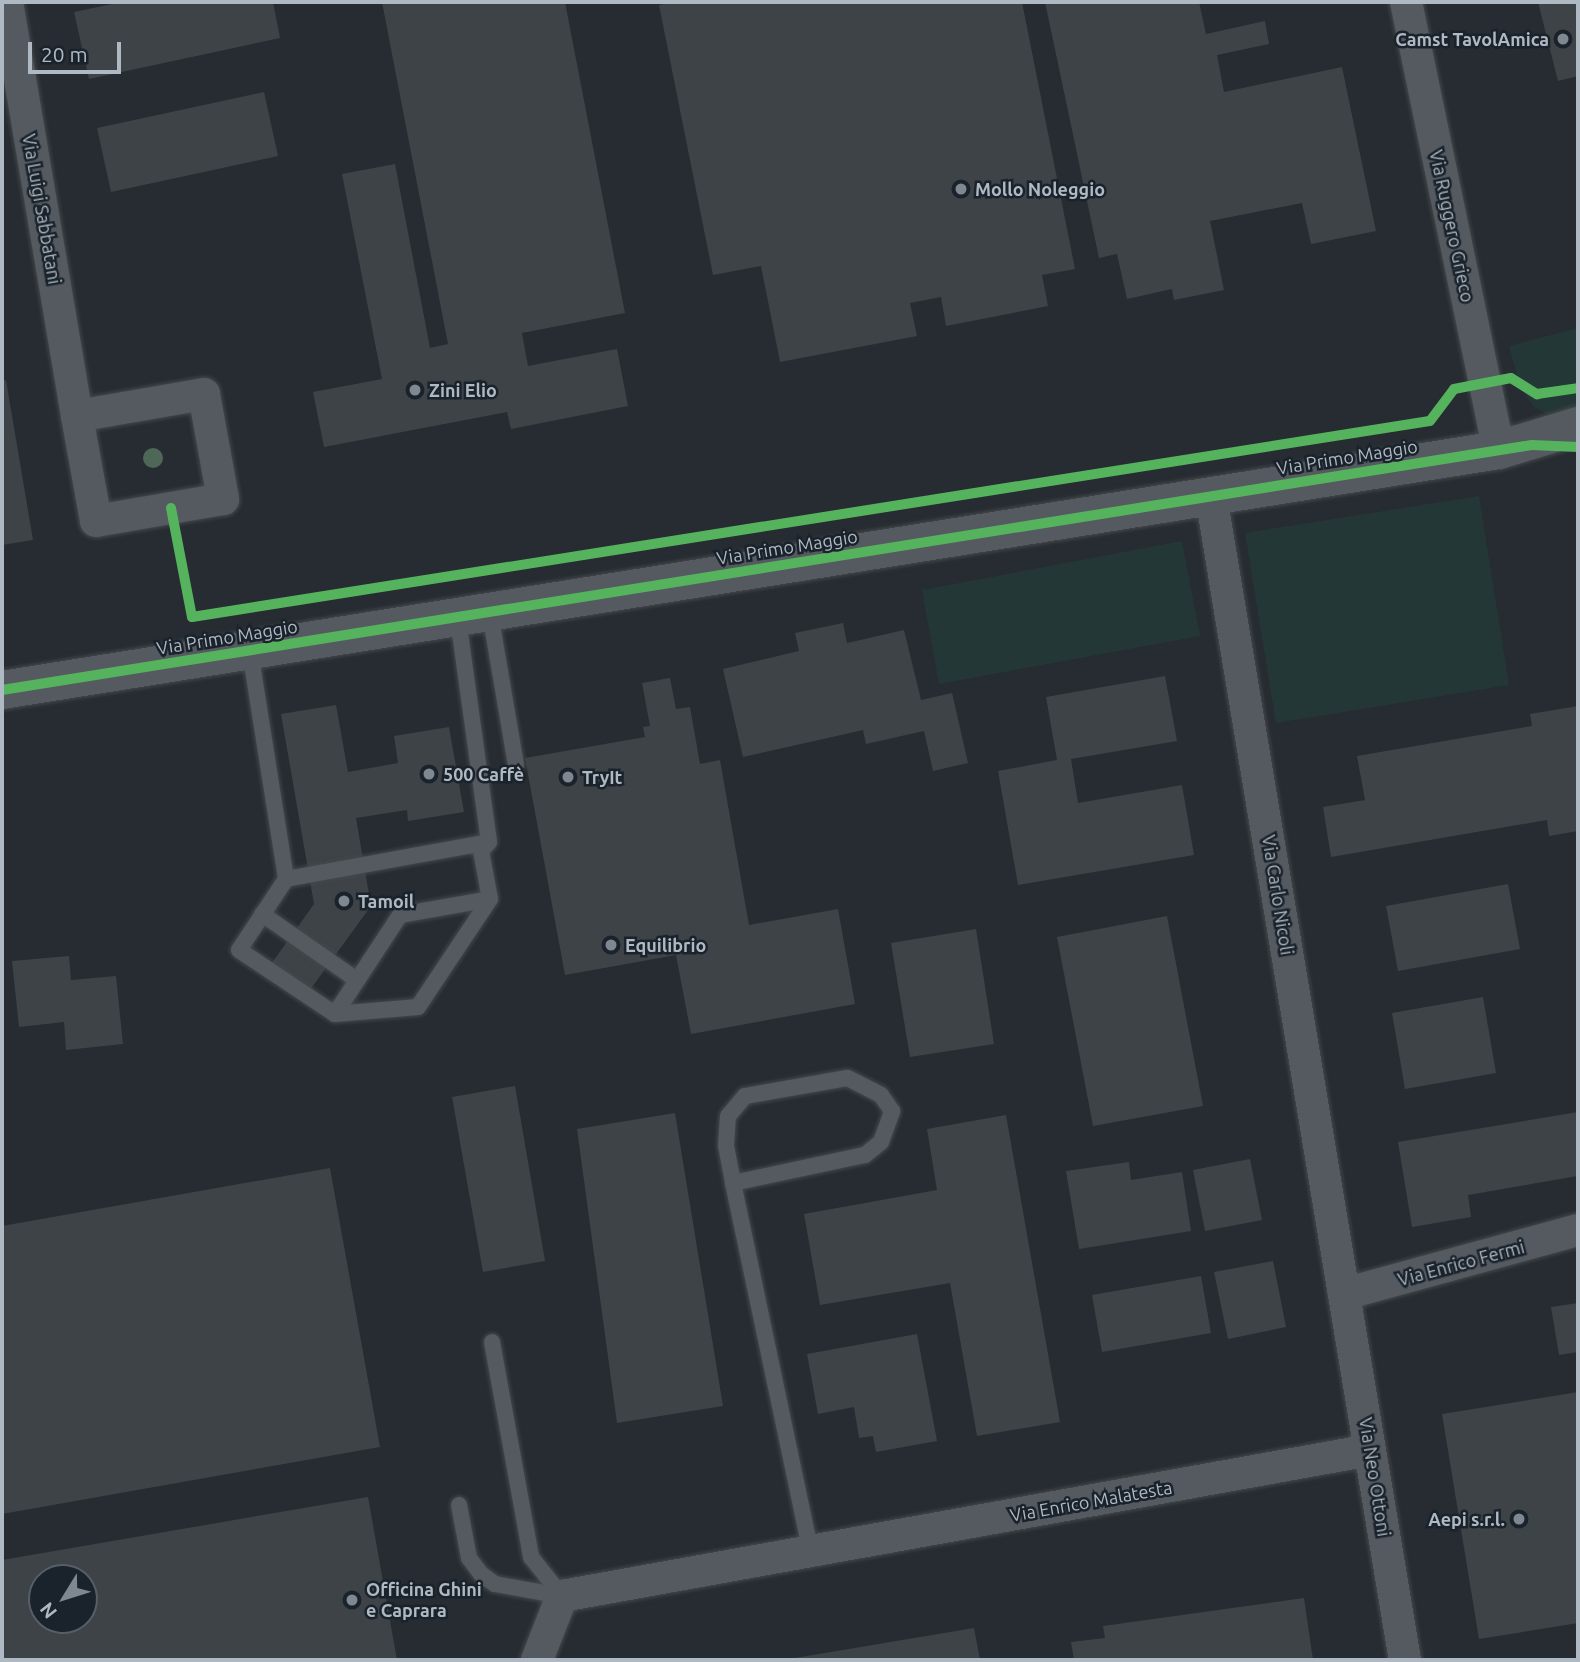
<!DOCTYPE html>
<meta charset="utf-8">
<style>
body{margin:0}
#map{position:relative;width:1580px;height:1662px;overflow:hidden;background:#262c31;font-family:Ubuntu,sans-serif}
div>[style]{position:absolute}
.green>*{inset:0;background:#243737}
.building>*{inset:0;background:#3e4348}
.roads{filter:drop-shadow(0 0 2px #44484c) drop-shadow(0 0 2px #44484c)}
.service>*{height:16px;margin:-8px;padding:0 8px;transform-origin:8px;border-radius:8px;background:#555a60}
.minor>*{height:32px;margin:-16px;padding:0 16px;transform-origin:16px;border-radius:16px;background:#555a60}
.tertiary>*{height:38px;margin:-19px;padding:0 19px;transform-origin:19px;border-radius:19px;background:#555a60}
.cycleway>*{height:10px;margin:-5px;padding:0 5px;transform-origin:5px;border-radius:5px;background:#56b35d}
.trees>*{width:20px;height:20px;margin:-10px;border-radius:50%;background:#4f6756}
.dots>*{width:19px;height:19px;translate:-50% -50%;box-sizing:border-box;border:4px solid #1a232b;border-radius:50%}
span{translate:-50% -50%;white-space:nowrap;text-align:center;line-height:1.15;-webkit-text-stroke:5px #1a232b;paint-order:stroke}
.poi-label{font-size:18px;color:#afb9c3;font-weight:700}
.right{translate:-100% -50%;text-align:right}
.left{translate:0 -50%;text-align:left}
.street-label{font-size:18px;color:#afb9c3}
.frame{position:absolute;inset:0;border:4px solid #afb9c3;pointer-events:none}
.north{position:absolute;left:28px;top:1564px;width:70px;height:70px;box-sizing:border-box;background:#1a232b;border:2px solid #565f68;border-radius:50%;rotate:232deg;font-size:19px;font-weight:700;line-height:28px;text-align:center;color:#afb9c3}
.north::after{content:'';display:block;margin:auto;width:24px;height:32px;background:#7f8890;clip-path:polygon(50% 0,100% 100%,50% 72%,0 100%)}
.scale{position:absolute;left:28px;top:42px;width:93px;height:32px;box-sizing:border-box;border:4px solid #afb9c3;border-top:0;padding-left:9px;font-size:21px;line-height:24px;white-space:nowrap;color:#afb9c3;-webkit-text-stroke:5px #1a232b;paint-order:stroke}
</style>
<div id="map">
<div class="green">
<div style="clip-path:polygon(1578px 328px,1578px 411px,1550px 416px,1533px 406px,1520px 386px,1509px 346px)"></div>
<div style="clip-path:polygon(1479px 496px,1509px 685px,1276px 723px,1245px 533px)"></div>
<div style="clip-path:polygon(1182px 541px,1200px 636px,939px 684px,922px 590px)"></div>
</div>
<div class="building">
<div style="clip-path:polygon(122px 2px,273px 2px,280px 38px,89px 79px,74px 12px)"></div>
<div style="clip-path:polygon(382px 2px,565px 2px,625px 313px,522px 333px,528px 366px,617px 349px,628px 406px,511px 429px,507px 412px,324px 447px,313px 392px,382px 379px,342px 174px,395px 164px,430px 348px,448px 344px)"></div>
<div style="clip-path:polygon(674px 2px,1022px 2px,1075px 269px,1042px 275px,1048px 306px,946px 326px,941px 297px,910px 303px,917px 336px,780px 362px,761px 266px,713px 275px,659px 5px)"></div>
<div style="clip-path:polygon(1045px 2px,1199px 2px,1206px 34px,1265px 21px,1269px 44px,1217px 55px,1224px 92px,1342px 67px,1376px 231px,1311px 244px,1302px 203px,1210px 221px,1224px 290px,1174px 300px,1172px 289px,1127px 299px,1117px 254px,1099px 258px)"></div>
<div style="clip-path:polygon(1538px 2px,1578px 2px,1578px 76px,1558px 81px)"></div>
<div style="clip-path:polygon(264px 92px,278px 156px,111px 192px,97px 128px)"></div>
<div style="clip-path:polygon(6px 380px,33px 540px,2px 545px,2px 381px)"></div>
<div style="clip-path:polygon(843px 623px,847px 643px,904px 630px,921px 700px,952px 693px,968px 763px,933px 771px,924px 731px,866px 744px,863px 730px,743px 757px,723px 669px,799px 651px,795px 633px)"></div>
<div style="clip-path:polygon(1165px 676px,1177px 741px,1071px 759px,1078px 803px,1182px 785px,1194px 855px,1018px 885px,998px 771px,1057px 760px,1046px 697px)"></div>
<div style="clip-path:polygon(670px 678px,676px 709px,690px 707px,700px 764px,720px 760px,749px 925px,838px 909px,855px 1004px,691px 1034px,676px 955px,565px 975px,525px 758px,645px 737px,643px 727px,650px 726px,642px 683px)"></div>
<div style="clip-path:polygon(336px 705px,348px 772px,398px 763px,394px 736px,449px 727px,464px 812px,408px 821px,407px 810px,356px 818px,371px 906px,302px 1001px,264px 974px,314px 904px,281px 714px)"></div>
<div style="clip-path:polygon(1578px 706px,1578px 831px,1549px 836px,1547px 820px,1331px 857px,1323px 807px,1365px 800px,1357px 756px,1532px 726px,1530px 714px)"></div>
<div style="clip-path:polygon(1508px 884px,1520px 949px,1398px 971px,1386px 906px)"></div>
<div style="clip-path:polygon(1167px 916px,1203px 1106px,1093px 1126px,1057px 937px)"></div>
<div style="clip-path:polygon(976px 929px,994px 1044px,910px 1057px,891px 943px)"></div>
<div style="clip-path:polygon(69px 956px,71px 980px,116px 976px,123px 1044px,66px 1050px,64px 1022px,19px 1027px,12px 961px)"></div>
<div style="clip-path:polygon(1483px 997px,1496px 1073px,1405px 1089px,1392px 1013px)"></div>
<div style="clip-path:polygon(515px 1086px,545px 1261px,483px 1272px,452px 1097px)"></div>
<div style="clip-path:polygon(1578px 1112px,1578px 1176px,1468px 1195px,1471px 1217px,1412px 1227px,1398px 1142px)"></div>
<div style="clip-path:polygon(675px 1113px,723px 1406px,617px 1423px,577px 1129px)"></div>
<div style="clip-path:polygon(1006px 1115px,1060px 1422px,977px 1436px,950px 1283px,820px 1305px,804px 1214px,937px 1190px,927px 1129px)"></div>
<div style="clip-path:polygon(1250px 1159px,1262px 1220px,1205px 1231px,1193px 1170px)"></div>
<div style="clip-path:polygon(1129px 1162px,1131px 1180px,1182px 1172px,1191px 1231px,1079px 1249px,1066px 1171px)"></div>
<div style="clip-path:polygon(330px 1168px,380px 1447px,2px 1514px,2px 1226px)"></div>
<div style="clip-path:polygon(1273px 1261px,1286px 1327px,1228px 1339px,1214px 1272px)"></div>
<div style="clip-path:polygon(1201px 1276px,1211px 1333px,1102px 1352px,1092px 1295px)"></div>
<div style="clip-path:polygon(1578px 1303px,1578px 1352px,1559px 1355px,1551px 1307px)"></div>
<div style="clip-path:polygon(917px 1334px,937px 1441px,876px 1452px,873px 1436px,859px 1438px,854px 1407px,818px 1414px,807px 1354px)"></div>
<div style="clip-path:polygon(1578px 1392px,1578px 1623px,1479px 1639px,1442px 1414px)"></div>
<div style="clip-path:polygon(evenodd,368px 1497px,397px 1660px,2px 1660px,2px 1560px,368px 1497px,42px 1578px,84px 1578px,84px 1620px,42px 1620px,42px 1578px)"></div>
<div style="clip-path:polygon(1304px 1598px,1313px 1660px,1074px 1660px,1071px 1642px,1105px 1638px,1103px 1626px)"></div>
<div style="clip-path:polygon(974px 1628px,980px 1660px,790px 1660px,789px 1659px)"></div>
</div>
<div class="roads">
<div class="service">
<div style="left:490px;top:613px;width:154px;rotate:80.3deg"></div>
<div style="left:250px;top:651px;width:231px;rotate:81deg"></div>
<div style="left:286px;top:879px;width:85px;rotate:123.5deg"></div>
<div style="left:239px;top:950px;width:115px;rotate:33.7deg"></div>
<div style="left:335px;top:1014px;width:83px;rotate:-4.8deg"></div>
<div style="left:418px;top:1007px;width:130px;rotate:-56.3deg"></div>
<div style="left:490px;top:899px;width:49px;rotate:-100.6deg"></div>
<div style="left:481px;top:851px;width:12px;rotate:-48deg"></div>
<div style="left:489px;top:842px;width:226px;rotate:-97.9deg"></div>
<div style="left:286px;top:879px;width:206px;rotate:-10.3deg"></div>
<div style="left:262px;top:914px;width:116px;rotate:34.8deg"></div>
<div style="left:335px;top:1014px;width:118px;rotate:-56.7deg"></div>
<div style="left:400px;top:915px;width:91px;rotate:-10.1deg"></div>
<div style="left:733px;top:1183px;width:135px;rotate:-12deg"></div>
<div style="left:865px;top:1155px;width:21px;rotate:-39deg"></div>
<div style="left:881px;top:1142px;width:33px;rotate:-70deg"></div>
<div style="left:892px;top:1111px;width:19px;rotate:-125deg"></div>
<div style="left:881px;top:1095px;width:38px;rotate:-153deg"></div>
<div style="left:847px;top:1078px;width:104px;rotate:170deg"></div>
<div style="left:745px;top:1096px;width:26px;rotate:130deg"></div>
<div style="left:728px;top:1116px;width:30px;rotate:94deg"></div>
<div style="left:726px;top:1146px;width:38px;rotate:79deg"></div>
<div style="left:733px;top:1183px;width:378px;rotate:78.1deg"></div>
<div style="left:492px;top:1342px;width:219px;rotate:79.7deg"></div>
<div style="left:531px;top:1557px;width:50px;rotate:51.5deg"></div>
<div style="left:459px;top:1505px;width:54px;rotate:79.3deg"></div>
<div style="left:469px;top:1558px;width:20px;rotate:53deg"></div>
<div style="left:481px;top:1574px;width:17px;rotate:36deg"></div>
<div style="left:495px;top:1584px;width:68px;rotate:10.2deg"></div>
</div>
<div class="minor">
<div style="left:7px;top:2px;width:420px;rotate:80.4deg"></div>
<div style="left:1406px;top:2px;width:458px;rotate:78.3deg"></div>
<div style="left:204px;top:394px;width:107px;rotate:79.7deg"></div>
<div style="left:223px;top:499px;width:129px;rotate:170.2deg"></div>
<div style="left:96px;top:521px;width:107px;rotate:-100.3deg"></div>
<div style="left:77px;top:416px;width:129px;rotate:-9.8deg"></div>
<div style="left:1211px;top:496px;width:1180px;rotate:80.54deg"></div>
<div style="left:1344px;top:1294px;width:243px;rotate:-15.3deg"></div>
<div style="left:537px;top:1660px;width:69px;rotate:-68.7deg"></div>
<div style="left:562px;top:1596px;width:821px;rotate:-10.24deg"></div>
</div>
<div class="tertiary">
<div style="left:2px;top:690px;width:1516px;rotate:-9.11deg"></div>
<div style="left:1499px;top:450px;width:83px;rotate:-16.9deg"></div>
</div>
</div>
<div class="cycleway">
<div style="left:171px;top:508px;width:111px;rotate:79.1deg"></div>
<div style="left:192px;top:617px;width:1253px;rotate:-9deg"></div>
<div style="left:1430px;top:421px;width:40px;rotate:-53deg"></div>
<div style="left:1454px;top:389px;width:58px;rotate:-10.9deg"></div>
<div style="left:1511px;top:378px;width:31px;rotate:32deg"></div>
<div style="left:1537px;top:394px;width:41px;rotate:-8.3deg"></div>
<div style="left:2px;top:690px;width:1549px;rotate:-9.1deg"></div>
<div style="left:1532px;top:445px;width:46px;rotate:2.5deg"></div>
</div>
<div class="trees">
<div style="left:153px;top:458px"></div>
</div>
<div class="dots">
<div style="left:1563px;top:39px;background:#7f8890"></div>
<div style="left:961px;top:189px;background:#7f8890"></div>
<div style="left:415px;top:390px;background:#7f8890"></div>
<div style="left:429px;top:774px;background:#7f8890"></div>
<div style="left:568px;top:777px;background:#7f8890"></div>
<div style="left:344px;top:901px;background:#7f8890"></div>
<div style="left:611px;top:945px;background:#7f8890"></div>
<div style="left:1519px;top:1519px;background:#7f8890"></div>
<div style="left:352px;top:1600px;background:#7f8890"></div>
</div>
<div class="poi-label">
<span class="right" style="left:1549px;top:39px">Camst TavolAmica</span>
<span class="left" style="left:975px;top:189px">Mollo Noleggio</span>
<span class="left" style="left:429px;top:390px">Zini Elio</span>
<span class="left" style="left:443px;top:774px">500 Caffè</span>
<span class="left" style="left:582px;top:777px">TryIt</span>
<span class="left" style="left:358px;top:901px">Tamoil</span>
<span class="left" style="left:625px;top:945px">Equilibrio</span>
<span class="right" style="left:1505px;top:1519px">Aepi s.r.l.</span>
<span class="left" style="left:366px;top:1600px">Officina Ghini<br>e Caprara</span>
</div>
<div class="street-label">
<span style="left:42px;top:209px;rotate:80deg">Via Luigi Sabbatani</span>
<span style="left:1452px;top:226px;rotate:78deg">Via Ruggero Grieco</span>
<span style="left:1347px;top:457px;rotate:-9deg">Via Primo Maggio</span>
<span style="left:787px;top:547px;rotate:-9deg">Via Primo Maggio</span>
<span style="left:227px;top:637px;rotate:-9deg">Via Primo Maggio</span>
<span style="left:1278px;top:895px;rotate:81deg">Via Carlo Nicoli</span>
<span style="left:1461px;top:1263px;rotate:-15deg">Via Enrico Fermi</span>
<span style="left:1375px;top:1477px;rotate:81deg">Via Neo Ottoni</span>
<span style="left:1091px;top:1501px;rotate:-10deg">Via Enrico Malatesta</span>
</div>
<div class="frame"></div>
<div class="north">N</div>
<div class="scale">20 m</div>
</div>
